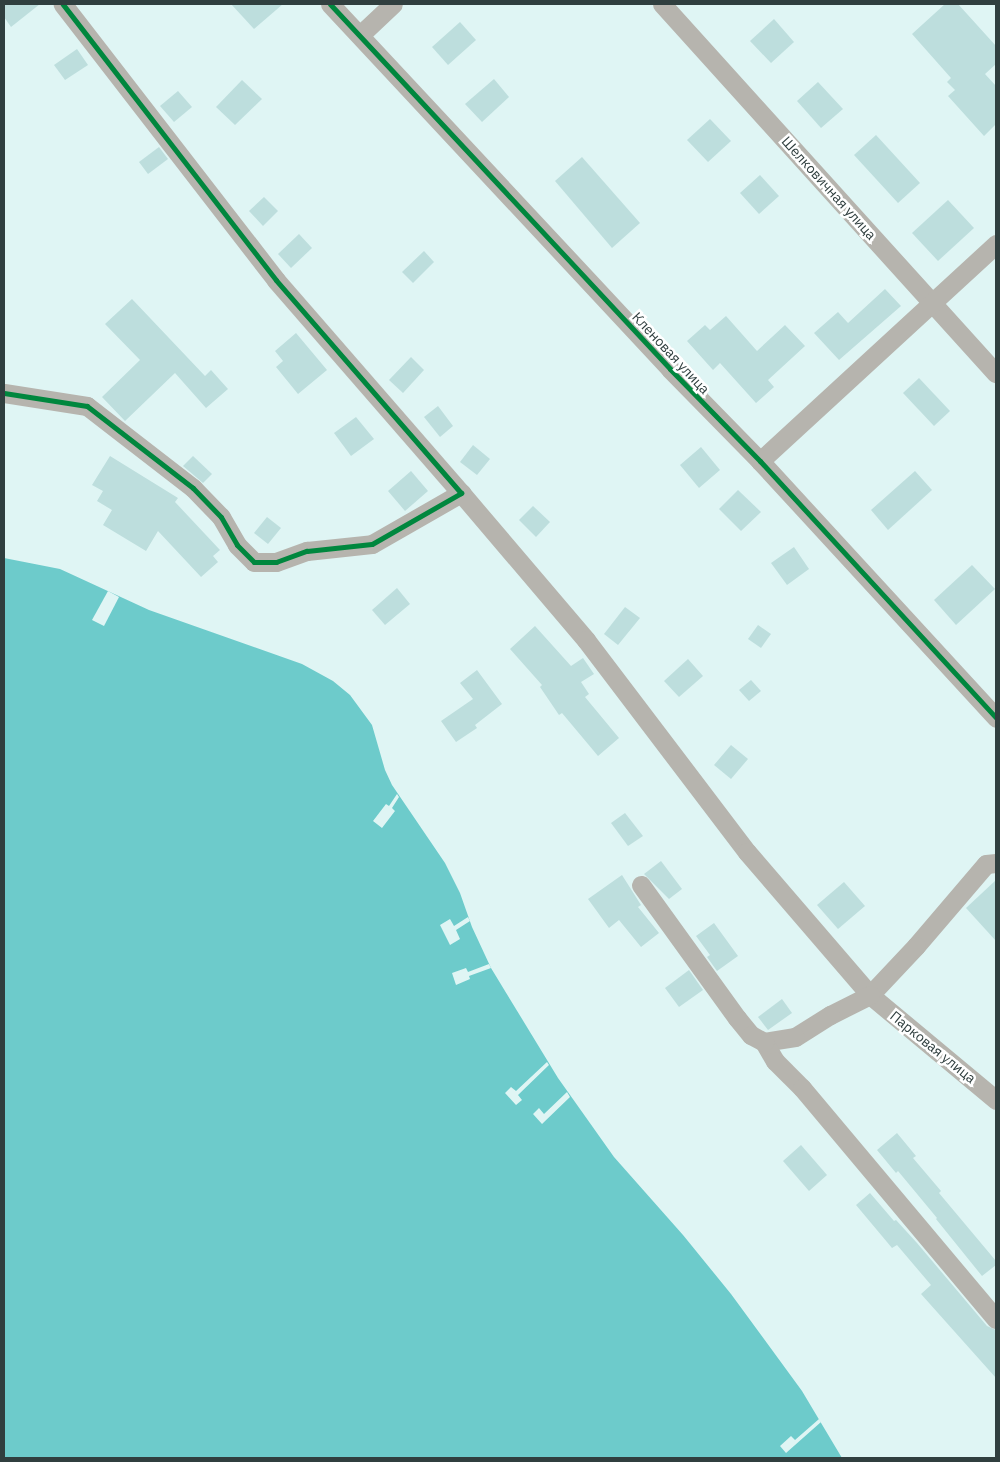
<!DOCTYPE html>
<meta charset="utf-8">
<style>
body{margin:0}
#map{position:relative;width:1000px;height:1462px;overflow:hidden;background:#dff5f4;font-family:"IBM Plex Sans",sans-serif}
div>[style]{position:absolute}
.water>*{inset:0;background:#6dcbcb}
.pier>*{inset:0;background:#dff5f4}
.building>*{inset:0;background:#bddedd}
.minor>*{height:19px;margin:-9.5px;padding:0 9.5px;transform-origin:9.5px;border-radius:9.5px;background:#b6b4ae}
.cycleway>*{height:5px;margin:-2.5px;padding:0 2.5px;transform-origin:2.5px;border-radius:2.5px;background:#00873e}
span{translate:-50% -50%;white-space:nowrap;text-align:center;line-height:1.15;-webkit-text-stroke:5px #fff;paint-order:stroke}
.street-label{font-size:14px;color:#303f3f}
.frame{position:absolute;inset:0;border:5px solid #303f3f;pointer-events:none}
</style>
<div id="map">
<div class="water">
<div style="clip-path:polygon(4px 558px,60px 569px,149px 610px,302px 664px,333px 681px,350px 695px,372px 725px,385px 770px,392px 785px,445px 863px,460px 893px,472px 927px,491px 968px,558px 1078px,614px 1157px,683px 1235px,731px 1294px,802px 1391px,842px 1458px,4px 1458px)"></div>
</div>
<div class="pier">
<div style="clip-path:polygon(108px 591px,119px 597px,104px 626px,92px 620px)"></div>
<div style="clip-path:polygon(397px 794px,399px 797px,392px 808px,395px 811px,382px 828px,373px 821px,386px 804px,389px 806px)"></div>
<div style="clip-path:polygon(468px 917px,470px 921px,456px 930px,460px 939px,450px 945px,440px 925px,450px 919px,454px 926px)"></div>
<div style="clip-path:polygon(489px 964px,491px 968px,469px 976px,470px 979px,456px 985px,452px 973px,466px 968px,468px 972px)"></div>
<div style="clip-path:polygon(547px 1062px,549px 1065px,518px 1095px,522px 1100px,516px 1105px,505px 1093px,511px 1087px,516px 1091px)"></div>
<div style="clip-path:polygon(567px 1092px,570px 1097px,542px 1124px,533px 1114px,539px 1108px,544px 1114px)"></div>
<div style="clip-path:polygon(819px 1419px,821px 1422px,786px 1453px,780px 1446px,791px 1436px,795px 1440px)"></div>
</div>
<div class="building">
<div style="clip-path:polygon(4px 4px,40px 4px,11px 27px,4px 17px)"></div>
<div style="clip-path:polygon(231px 4px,283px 4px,254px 29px)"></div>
<div style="clip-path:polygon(945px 4px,958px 4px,996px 46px,996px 64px,985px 74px,996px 86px,996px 124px,984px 136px,948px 96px,955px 90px,947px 82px,951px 78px,912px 34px)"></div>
<div style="clip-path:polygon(774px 19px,794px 42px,771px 63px,750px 41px)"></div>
<div style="clip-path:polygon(460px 22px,476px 40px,448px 65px,432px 47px)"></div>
<div style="clip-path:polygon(77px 49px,88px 65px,65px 80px,54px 65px)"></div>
<div style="clip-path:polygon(494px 79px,509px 97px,482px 122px,465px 104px)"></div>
<div style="clip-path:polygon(242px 80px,262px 99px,235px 125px,216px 107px)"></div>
<div style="clip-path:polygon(818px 82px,843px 109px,821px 128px,797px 101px)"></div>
<div style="clip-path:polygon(178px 91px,192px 107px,174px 122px,160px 106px)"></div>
<div style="clip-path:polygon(710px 119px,731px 141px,708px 162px,687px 140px)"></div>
<div style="clip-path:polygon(876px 135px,920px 183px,898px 203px,854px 155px)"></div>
<div style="clip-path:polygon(159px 147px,168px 159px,148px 174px,139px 162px)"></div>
<div style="clip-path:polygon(582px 157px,640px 223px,612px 248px,555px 181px)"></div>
<div style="clip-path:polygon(760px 175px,779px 196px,759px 214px,740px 193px)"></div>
<div style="clip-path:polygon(264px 197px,278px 211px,263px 226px,249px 211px)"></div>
<div style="clip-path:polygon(948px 200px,974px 228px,938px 261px,912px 233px)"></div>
<div style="clip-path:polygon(299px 234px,312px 248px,291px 268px,278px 254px)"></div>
<div style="clip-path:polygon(424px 251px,434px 262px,413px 283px,402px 272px)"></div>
<div style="clip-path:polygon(885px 289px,901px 306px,839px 360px,814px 333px,838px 312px,848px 323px)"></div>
<div style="clip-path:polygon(132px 299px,205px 376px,211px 370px,228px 389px,206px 408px,175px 373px,125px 421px,102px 397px,140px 360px,105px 324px)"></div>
<div style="clip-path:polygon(726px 316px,757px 351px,785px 325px,805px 346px,768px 380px,774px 387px,756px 403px,720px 363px,713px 370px,687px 341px,705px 325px,710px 330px)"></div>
<div style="clip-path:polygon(296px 333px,327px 370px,298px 394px,276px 367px,283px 361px,275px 351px)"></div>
<div style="clip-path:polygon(411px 357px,424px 370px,403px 393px,389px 380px)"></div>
<div style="clip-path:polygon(919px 378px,950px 411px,934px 426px,903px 393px)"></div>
<div style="clip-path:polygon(438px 406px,453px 426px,440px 437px,424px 417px)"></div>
<div style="clip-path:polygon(356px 417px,374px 439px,351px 456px,334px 433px)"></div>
<div style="clip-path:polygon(473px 445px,490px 459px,477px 475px,460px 462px)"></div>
<div style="clip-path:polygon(701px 447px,720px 470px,699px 488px,680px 465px)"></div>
<div style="clip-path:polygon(110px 456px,178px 498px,175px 502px,220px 550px,213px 556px,218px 562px,201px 577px,158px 531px,146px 551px,103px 525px,112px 510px,97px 501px,103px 491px,92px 485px)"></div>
<div style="clip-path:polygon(193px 456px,212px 474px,203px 483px,183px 466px)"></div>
<div style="clip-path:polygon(411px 471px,428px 491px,405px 511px,388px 491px)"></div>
<div style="clip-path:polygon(915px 471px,932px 490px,888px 530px,871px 510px)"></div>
<div style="clip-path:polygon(738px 490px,761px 512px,741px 531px,719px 509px)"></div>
<div style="clip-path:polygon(533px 506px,550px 522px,536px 537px,519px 520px)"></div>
<div style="clip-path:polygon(267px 517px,281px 528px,268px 544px,254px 533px)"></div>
<div style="clip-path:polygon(794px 547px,809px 569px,787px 585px,771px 563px)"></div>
<div style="clip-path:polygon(972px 565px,995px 589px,956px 625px,934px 600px)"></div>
<div style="clip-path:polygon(397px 588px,410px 604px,385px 625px,372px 610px)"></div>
<div style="clip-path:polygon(625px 607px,640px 618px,618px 645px,604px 634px)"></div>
<div style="clip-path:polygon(758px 625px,771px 634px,761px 648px,748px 639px)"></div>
<div style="clip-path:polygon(535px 626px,571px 666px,583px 658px,594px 674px,581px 682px,589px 694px,585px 697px,619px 738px,598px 756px,562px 713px,559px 715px,540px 687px,542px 685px,510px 649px)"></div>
<div style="clip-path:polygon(688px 659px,703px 676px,679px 697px,664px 681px)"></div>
<div style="clip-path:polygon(477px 670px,502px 704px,475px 725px,477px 728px,456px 742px,441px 721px,473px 699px,460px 683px)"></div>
<div style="clip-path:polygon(751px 680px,761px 691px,749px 701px,739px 690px)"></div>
<div style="clip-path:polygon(731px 745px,748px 759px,731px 779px,714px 765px)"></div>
<div style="clip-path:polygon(625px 813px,643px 836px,628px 846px,611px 823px)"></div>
<div style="clip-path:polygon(661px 861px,682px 889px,669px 899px,644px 874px)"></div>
<div style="clip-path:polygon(622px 875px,641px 905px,638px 907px,659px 933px,641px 947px,619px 920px,609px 928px,588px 899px)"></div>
<div style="clip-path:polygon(996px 880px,996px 941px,966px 908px)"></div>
<div style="clip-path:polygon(844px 882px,865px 906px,838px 929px,817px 905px)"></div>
<div style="clip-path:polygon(714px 923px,738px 956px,717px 971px,707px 957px,710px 955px,696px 936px)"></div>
<div style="clip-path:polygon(689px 970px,703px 990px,679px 1007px,665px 988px)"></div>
<div style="clip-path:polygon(782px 999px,792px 1013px,768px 1030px,758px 1017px)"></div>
<div style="clip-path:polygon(897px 1133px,916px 1156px,913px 1158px,941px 1191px,939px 1193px,996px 1261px,996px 1265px,982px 1276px,936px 1219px,937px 1218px,898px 1171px,896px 1173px,877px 1150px)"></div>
<div style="clip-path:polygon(801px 1145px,827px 1175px,809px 1191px,783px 1161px)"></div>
<div style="clip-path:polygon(870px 1193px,894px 1221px,896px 1220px,917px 1243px,987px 1326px,996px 1330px,996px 1378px,921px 1294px,931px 1285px,897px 1245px,892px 1248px,856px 1205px)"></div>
</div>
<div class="minor">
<div style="left:330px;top:4px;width:499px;rotate:47deg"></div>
<div style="left:670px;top:369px;width:129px;rotate:45.6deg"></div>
<div style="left:760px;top:461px;width:349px;rotate:47.4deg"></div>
<div style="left:662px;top:4px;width:498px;rotate:47.9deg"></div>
<div style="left:360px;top:35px;width:45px;rotate:-43.2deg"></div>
<div style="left:4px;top:393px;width:84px;rotate:8.9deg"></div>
<div style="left:87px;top:406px;width:134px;rotate:37.7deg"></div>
<div style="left:193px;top:488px;width:40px;rotate:46deg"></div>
<div style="left:221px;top:517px;width:32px;rotate:60deg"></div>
<div style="left:237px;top:545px;width:24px;rotate:45deg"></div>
<div style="left:254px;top:562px;width:22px"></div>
<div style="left:276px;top:562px;width:33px;rotate:-20deg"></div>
<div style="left:307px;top:551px;width:65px;rotate:-6.1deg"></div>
<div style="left:372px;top:544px;width:103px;rotate:-29.8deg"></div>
<div style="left:461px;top:493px;width:282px;rotate:-131deg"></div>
<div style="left:276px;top:280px;width:349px;rotate:-127.7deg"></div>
<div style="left:760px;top:461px;width:321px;rotate:-42.6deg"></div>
<div style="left:461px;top:493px;width:193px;rotate:49.6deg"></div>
<div style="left:586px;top:640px;width:266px;rotate:52.8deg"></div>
<div style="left:747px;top:852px;width:189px;rotate:49.3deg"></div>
<div style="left:870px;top:995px;width:164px;rotate:39.8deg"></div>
<div style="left:996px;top:863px;width:10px;rotate:174deg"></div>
<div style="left:986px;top:864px;width:108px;rotate:130.5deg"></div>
<div style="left:916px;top:946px;width:67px;rotate:133.2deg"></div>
<div style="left:870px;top:995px;width:45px;rotate:153.4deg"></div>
<div style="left:830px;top:1015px;width:41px;rotate:147.8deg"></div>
<div style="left:795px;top:1037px;width:31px;rotate:171deg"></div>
<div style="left:764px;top:1042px;width:22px;rotate:60deg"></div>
<div style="left:775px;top:1061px;width:38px;rotate:45deg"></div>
<div style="left:802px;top:1088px;width:302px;rotate:50deg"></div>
<div style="left:641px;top:885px;width:164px;rotate:54.2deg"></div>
<div style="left:737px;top:1018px;width:22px;rotate:51deg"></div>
<div style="left:751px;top:1035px;width:15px;rotate:28deg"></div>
</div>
<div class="cycleway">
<div style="left:330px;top:4px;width:499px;rotate:47deg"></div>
<div style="left:670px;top:369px;width:129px;rotate:45.6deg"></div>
<div style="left:760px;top:461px;width:349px;rotate:47.4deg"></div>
<div style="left:4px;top:393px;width:84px;rotate:8.9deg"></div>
<div style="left:87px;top:406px;width:134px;rotate:37.7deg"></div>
<div style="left:193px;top:488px;width:40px;rotate:46deg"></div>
<div style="left:221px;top:517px;width:32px;rotate:60deg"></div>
<div style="left:237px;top:545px;width:24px;rotate:45deg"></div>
<div style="left:254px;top:562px;width:22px"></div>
<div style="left:276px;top:562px;width:33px;rotate:-20deg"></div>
<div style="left:307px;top:551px;width:65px;rotate:-6.1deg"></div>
<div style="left:372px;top:544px;width:103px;rotate:-29.8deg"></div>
<div style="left:461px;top:493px;width:282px;rotate:-131deg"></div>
<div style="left:276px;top:280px;width:349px;rotate:-127.7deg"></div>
</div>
<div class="street-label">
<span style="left:829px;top:188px;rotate:48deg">Шелковичная улица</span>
<span style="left:671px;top:353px;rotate:47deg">Кленовая улица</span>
<span style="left:933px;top:1047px;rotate:39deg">Парковая улица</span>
</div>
<div class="frame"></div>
</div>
